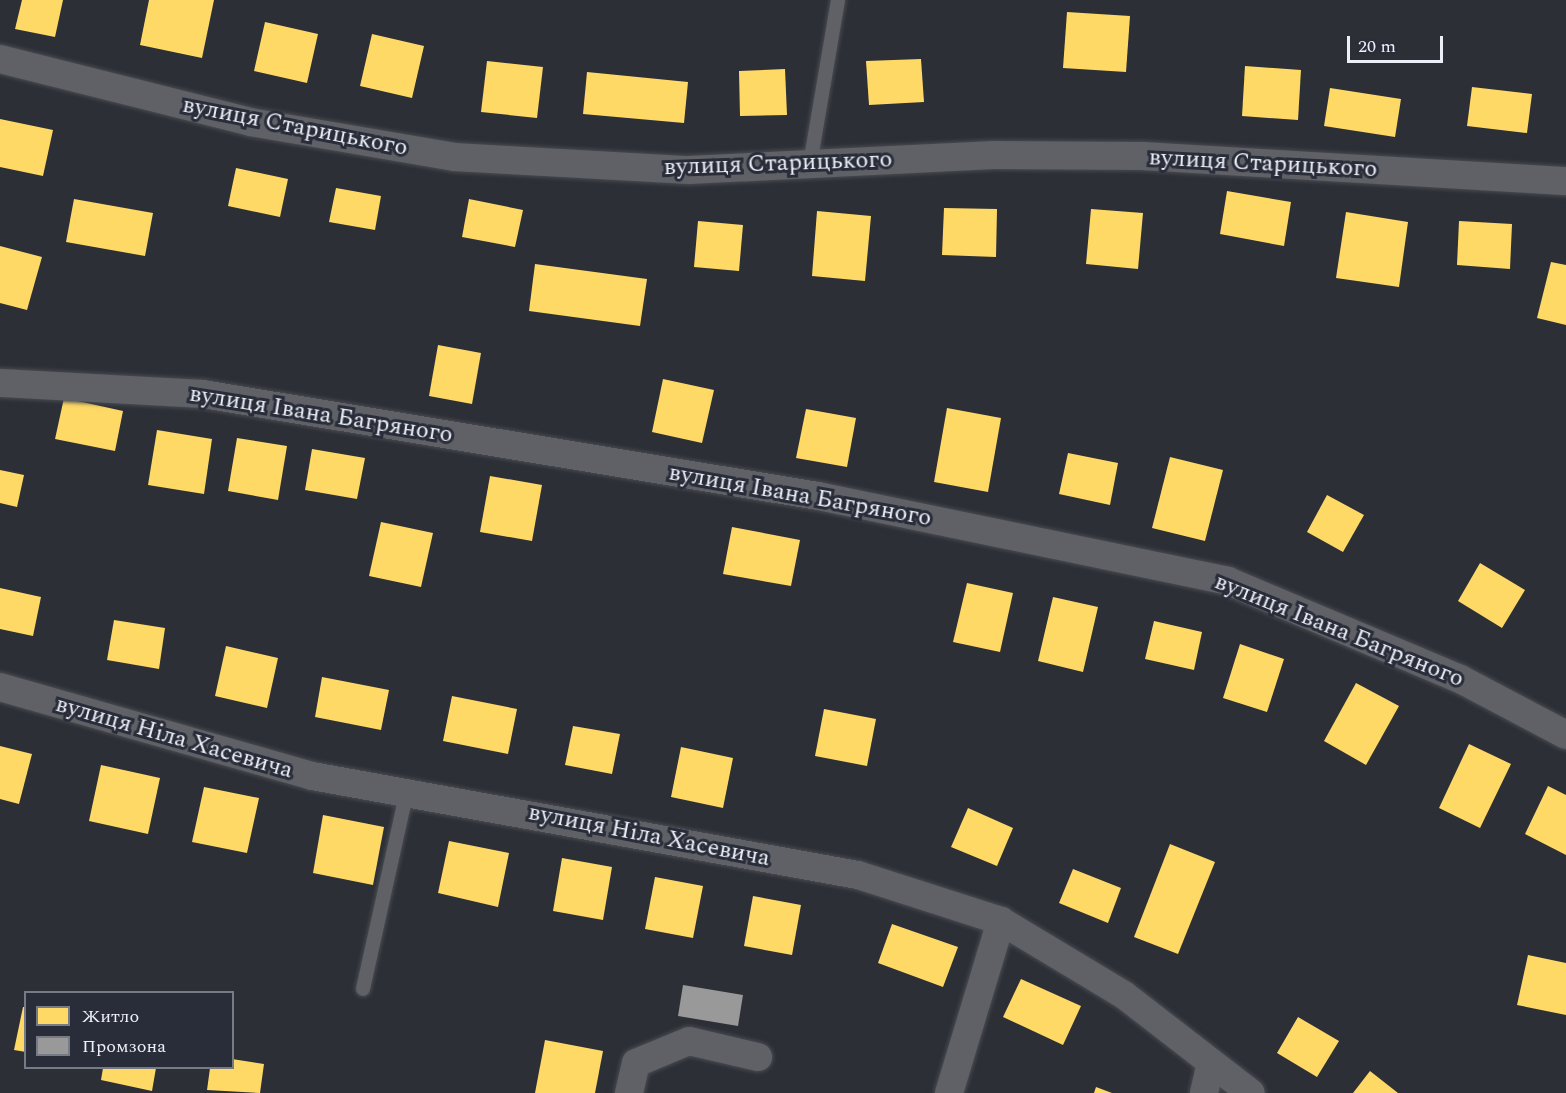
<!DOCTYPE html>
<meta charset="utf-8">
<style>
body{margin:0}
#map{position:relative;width:1566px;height:1093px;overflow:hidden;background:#2c2f36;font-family:Spectral,serif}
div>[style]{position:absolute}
.homes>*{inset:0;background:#ffd966}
.industry>*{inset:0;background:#999}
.roads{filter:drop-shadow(0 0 2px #494b51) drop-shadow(0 0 2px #494b51)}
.lane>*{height:14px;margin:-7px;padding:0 7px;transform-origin:7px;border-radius:7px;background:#5f6166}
.street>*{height:28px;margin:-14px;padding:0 14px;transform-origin:14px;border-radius:14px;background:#5f6166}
span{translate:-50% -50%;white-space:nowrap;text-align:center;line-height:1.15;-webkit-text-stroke:6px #292d39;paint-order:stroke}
.street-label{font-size:24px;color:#eceff7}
.legend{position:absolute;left:24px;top:991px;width:210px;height:78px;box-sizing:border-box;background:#292d39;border:2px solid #777b85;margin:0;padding:8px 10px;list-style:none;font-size:18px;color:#eceff7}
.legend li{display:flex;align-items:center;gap:12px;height:30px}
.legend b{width:30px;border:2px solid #777b85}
.scale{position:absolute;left:1347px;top:36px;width:96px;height:27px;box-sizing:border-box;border:3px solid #eceff7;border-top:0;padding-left:8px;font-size:18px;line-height:21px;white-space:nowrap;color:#eceff7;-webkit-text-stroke:4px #292d39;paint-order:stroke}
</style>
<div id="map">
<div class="homes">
<div style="clip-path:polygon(22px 0,63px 0,55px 37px,15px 29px)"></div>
<div style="clip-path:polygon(149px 0,214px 0,202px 58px,140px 45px)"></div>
<div style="clip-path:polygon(1067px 12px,1130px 16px,1126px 72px,1063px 68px)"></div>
<div style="clip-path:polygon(265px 22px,318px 34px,307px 83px,254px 71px)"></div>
<div style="clip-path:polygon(372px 34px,424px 46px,412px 98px,360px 86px)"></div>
<div style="clip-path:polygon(921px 59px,924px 102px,869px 105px,866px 61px)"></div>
<div style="clip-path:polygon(487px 61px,543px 67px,537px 118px,481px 112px)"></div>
<div style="clip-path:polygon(1245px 66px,1301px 70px,1298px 120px,1242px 116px)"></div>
<div style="clip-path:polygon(785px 69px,787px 115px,740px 116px,739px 71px)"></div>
<div style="clip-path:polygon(587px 72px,688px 82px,684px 123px,583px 114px)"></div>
<div style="clip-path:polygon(1472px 87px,1532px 94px,1527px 133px,1467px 126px)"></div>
<div style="clip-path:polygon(1330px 88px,1401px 99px,1395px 137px,1324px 126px)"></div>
<div style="clip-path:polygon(0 119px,53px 130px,43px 176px,0 167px)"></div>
<div style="clip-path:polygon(236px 168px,288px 179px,280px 217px,228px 206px)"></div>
<div style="clip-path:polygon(336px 188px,381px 196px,375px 230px,329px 222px)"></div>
<div style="clip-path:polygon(1227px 191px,1291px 202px,1284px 246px,1220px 234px)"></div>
<div style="clip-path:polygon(74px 199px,153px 213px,145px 256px,66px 242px)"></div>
<div style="clip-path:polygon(469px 199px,523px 210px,515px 247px,462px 237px)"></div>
<div style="clip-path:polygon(944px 208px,997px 209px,996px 257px,942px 255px)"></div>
<div style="clip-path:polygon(1091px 209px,1143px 213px,1138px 269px,1086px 264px)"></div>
<div style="clip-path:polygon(817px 211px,871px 216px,865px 281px,812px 276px)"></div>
<div style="clip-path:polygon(1346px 212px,1408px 222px,1399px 287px,1336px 278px)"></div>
<div style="clip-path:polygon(698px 221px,743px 225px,739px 271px,694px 267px)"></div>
<div style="clip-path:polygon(1459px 221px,1512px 224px,1510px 269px,1457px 265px)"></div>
<div style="clip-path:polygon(0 246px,42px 257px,27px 310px,0 303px)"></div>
<div style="clip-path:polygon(1551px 262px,1566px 265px,1566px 325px,1537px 318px)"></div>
<div style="clip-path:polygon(535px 264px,647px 279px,640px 326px,529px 311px)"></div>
<div style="clip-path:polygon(438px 345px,481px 353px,472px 404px,429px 396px)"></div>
<div style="clip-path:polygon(663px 379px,714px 390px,702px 443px,652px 432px)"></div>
<div style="clip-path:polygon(64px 398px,123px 411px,115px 451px,55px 439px)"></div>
<div style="clip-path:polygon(947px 408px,1001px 418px,988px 492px,934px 482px)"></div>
<div style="clip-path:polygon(806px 409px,856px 418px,847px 467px,796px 458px)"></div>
<div style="clip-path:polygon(157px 430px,212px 439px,204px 494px,148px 485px)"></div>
<div style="clip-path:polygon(237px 438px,287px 446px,278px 500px,228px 491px)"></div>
<div style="clip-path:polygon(312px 449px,365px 458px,357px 499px,305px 490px)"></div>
<div style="clip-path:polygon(1068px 453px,1118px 463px,1110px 505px,1059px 494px)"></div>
<div style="clip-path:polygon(1170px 457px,1223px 470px,1205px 541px,1152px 528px)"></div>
<div style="clip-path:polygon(0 470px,24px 475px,17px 507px,0 503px)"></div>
<div style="clip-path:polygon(490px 476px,542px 485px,532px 541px,480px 532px)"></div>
<div style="clip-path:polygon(1327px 495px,1364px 515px,1343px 552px,1307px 532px)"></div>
<div style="clip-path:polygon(381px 522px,433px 533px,421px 587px,369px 576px)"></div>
<div style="clip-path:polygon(732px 527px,800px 540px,791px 586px,723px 574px)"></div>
<div style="clip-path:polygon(1480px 563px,1525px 590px,1502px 628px,1458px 601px)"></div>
<div style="clip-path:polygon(967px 583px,1013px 593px,1000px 652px,953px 642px)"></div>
<div style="clip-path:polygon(0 588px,41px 597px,33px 636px,0 629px)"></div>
<div style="clip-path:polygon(1053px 597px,1098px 607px,1083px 672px,1038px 661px)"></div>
<div style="clip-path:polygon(114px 620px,165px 628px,159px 669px,107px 660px)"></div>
<div style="clip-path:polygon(1154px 621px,1202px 632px,1194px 670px,1145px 659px)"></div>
<div style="clip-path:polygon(1240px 644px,1284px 659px,1267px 712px,1223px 698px)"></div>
<div style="clip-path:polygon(226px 646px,278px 658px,267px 708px,215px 696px)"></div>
<div style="clip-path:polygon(322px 677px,389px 690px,381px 730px,315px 717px)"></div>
<div style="clip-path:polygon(1356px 683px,1399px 706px,1366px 765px,1324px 741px)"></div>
<div style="clip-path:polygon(452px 696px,517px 709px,508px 754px,443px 741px)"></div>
<div style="clip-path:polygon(824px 709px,876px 719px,867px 766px,815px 756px)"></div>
<div style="clip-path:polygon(573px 726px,620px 734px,612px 774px,565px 765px)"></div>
<div style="clip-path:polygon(1469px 744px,1511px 764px,1480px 828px,1439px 808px)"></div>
<div style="clip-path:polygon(0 746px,32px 754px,19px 804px,0 799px)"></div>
<div style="clip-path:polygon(681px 747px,733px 758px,723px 808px,671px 797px)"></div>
<div style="clip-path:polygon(101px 765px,160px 778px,148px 834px,89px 821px)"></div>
<div style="clip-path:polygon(1548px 786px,1566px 795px,1566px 855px,1525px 834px)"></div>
<div style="clip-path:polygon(204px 787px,259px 798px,247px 853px,192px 842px)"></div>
<div style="clip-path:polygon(968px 808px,1013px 828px,997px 866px,951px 847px)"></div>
<div style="clip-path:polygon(323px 815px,384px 827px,373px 885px,313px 873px)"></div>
<div style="clip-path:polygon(449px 841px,509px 853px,498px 907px,438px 893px)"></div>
<div style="clip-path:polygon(1170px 844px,1215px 862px,1178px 954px,1134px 937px)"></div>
<div style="clip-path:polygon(562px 858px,612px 867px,603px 920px,553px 911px)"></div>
<div style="clip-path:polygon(1073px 869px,1121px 888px,1108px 923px,1059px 903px)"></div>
<div style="clip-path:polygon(655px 877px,703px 886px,693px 938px,645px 929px)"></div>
<div style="clip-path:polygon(753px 896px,801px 905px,792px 955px,744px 946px)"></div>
<div style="clip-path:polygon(892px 924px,958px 947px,943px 987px,878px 963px)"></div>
<div style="clip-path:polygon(1528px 955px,1566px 963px,1566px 1015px,1517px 1005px)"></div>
<div style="clip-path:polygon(1021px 979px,1081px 1006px,1063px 1045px,1003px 1017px)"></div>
<div style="clip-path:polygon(23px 1007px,26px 1007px,26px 1052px,14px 1050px)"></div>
<div style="clip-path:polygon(1298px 1017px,1339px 1041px,1317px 1077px,1277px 1053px)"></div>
<div style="clip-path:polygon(545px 1040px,603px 1051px,595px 1093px,535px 1093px)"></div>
<div style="clip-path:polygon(232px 1059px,264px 1064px,260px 1093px,207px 1090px,210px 1068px,232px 1068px)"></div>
<div style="clip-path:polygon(103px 1068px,156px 1068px,152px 1091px,101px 1080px)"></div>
<div style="clip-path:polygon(1370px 1071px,1398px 1093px,1353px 1093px)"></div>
<div style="clip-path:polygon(1096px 1087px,1112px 1093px,1094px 1093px)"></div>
</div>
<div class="industry">
<div style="clip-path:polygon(683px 985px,743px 995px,738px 1026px,678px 1016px)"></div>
</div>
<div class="roads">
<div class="lane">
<div style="left:810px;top:164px;width:166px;rotate:-80.3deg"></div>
<div style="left:363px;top:989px;width:203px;rotate:-77.5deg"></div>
</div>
<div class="street">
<div style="left:0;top:59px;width:258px;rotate:14.1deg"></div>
<div style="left:250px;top:122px;width:207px;rotate:9.7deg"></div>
<div style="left:454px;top:157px;width:235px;rotate:3.2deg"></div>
<div style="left:689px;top:170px;width:305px;rotate:-2.8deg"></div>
<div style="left:994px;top:155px;width:150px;rotate:0.4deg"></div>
<div style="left:1144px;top:156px;width:423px;rotate:3.4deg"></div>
<div style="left:0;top:383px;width:203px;rotate:3.1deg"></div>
<div style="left:203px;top:394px;width:623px;rotate:9.42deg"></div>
<div style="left:818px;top:496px;width:419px;rotate:11.7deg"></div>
<div style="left:1228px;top:581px;width:252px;rotate:22.9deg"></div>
<div style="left:1460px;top:679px;width:120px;rotate:27.8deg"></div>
<div style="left:0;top:687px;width:324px;rotate:15.9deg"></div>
<div style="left:312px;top:776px;width:555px;rotate:10.28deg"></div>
<div style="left:858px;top:875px;width:150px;rotate:17.8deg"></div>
<div style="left:1001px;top:921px;width:144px;rotate:31deg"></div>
<div style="left:1124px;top:995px;width:160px;rotate:37.7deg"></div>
<div style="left:629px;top:1093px;width:31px;rotate:-77deg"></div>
<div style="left:636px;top:1063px;width:57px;rotate:-22.5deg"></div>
<div style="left:689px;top:1041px;width:71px;rotate:13.1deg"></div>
<div style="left:949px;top:1093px;width:180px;rotate:-73.2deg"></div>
<div style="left:1204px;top:1093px;width:31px;rotate:-77deg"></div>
</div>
</div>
<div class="street-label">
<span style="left:295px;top:127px;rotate:11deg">вулиця Старицького</span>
<span style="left:778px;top:164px;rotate:-2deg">вулиця Старицького</span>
<span style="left:1263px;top:164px;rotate:3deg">вулиця Старицького</span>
<span style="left:321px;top:415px;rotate:9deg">вулиця Івана Багряного</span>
<span style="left:800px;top:496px;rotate:10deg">вулиця Івана Багряного</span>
<span style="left:1339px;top:631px;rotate:22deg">вулиця Івана Багряного</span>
<span style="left:174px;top:738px;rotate:16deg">вулиця Ніла Хасевича</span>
<span style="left:649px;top:836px;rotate:11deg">вулиця Ніла Хасевича</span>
</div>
<ul class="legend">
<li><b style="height:16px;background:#ffd966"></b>Житло</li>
<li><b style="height:16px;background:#999"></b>Промзона</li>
</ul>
<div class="scale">20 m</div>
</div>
